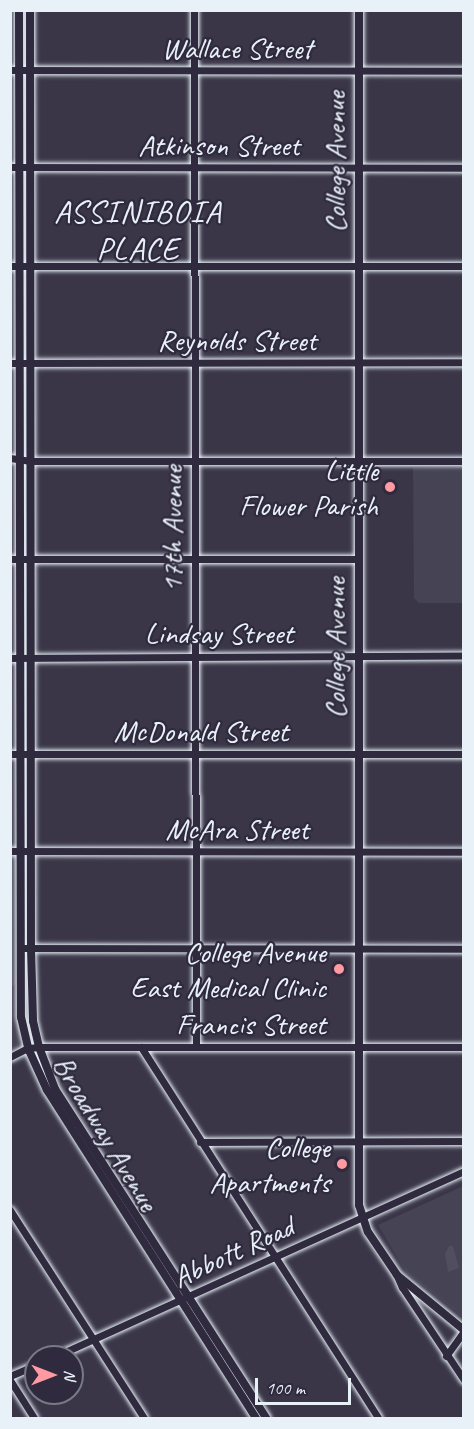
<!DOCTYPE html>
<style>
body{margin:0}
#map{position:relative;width:474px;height:1429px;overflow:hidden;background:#3a3648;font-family:Caveat,sans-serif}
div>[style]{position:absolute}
.built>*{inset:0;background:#464354}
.green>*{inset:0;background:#504e5f}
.roads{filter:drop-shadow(0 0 2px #e8f1f8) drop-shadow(0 0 2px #e8f1f8)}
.minor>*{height:7px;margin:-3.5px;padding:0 3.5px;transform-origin:3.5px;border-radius:3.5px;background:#2f2a3d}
.tertiary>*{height:8px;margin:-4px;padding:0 4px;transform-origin:4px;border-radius:4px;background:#2f2a3d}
.dots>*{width:16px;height:16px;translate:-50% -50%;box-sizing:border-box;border:3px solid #2f2a3d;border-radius:50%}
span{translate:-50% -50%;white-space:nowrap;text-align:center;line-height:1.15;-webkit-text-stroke:4.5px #2f2a3d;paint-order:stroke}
.street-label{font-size:30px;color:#e8f1f8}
.poi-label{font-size:30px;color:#e8f1f8}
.right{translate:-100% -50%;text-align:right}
.neighbourhood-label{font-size:32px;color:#e8f1f8;letter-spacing:1.5px}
.frame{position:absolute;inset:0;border:12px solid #e8f1f8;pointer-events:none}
.north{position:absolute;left:24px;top:1345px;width:60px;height:60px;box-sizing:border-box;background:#2f2a3d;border:2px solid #797a88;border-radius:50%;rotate:90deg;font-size:16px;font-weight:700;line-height:24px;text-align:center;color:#e8f1f8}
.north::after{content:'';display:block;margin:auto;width:21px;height:27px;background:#ff9aa2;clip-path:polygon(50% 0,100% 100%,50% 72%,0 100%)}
.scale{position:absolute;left:255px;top:1378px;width:96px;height:27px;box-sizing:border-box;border:3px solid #e8f1f8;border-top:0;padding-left:8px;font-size:18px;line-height:21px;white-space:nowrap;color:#e8f1f8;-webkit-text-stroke:4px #2f2a3d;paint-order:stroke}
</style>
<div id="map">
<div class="built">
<div style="clip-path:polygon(463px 467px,463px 603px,419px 603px,414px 598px,413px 468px)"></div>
<div style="clip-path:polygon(16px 984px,22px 1035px,18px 1046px,11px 1050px,10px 987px)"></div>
<div style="clip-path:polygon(463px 1186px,463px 1317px,406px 1272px,378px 1225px)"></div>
</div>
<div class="green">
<div style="clip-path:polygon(10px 855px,18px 855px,16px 984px,11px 987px)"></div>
<div style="clip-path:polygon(449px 1246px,453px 1246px,459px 1268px,448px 1272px,445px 1254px)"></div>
</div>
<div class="roads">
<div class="minor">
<div style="left:194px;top:10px;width:1037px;rotate:89.89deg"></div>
<div style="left:10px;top:70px;width:454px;rotate:0.1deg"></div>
<div style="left:10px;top:167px;width:454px;rotate:0.1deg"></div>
<div style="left:10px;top:266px;width:454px"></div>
<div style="left:10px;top:363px;width:454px;rotate:-0.1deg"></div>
<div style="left:10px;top:458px;width:21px;rotate:8deg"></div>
<div style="left:31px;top:461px;width:433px"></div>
<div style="left:10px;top:559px;width:349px"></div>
<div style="left:10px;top:658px;width:454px;rotate:-0.3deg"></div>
<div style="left:10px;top:754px;width:454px"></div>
<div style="left:10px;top:851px;width:454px;rotate:0.1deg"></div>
<div style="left:20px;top:948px;width:444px;rotate:0.1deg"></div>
<div style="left:141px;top:1047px;width:440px;rotate:57.4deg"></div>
<div style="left:10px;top:1057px;width:20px;rotate:-27deg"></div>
<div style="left:28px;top:1048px;width:11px;rotate:-5deg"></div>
<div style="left:39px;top:1047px;width:425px"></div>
<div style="left:200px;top:1142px;width:264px;rotate:-0.2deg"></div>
<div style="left:10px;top:1210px;width:247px;rotate:57.2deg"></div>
<div style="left:397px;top:1276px;width:12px;rotate:66deg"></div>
<div style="left:402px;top:1287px;width:112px;rotate:56.3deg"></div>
<div style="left:446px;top:1356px;width:31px;rotate:-54deg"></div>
<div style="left:54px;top:1357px;width:450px;rotate:-24.4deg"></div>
<div style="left:10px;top:1376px;width:28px;rotate:-23deg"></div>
<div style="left:10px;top:1380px;width:45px;rotate:57.7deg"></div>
</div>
<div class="tertiary">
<div style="left:19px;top:10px;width:1007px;rotate:89.89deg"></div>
<div style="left:21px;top:1017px;width:32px;rotate:77deg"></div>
<div style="left:28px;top:1048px;width:46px;rotate:65.7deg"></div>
<div style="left:47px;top:1090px;width:389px;rotate:57.5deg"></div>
<div style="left:30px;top:10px;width:938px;rotate:89.94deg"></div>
<div style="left:31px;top:948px;width:73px;rotate:88.4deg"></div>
<div style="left:33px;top:1021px;width:27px;rotate:77deg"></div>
<div style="left:39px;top:1047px;width:45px;rotate:69.1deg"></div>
<div style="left:55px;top:1089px;width:391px;rotate:57.3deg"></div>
<div style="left:359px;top:10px;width:1195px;rotate:90deg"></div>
<div style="left:359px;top:1205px;width:28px;rotate:72deg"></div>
<div style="left:368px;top:1232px;width:52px;rotate:56deg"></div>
<div style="left:397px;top:1275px;width:87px;rotate:39.4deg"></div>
</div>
</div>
<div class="dots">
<div style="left:390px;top:487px;background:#ff9aa2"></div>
<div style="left:339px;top:969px;background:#ff9aa2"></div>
<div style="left:342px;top:1164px;background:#ff9aa2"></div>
</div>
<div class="street-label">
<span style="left:237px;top:48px">Wallace Street</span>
<span style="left:219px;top:145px">Atkinson Street</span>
<span style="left:335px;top:162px;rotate:-90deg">College Avenue</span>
<span style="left:237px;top:340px">Reynolds Street</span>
<span style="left:172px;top:529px;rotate:-90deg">17th Avenue</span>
<span style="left:219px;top:633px">Lindsay Street</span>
<span style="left:335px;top:648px;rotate:-90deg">College Avenue</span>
<span style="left:201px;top:731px">McDonald Street</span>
<span style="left:237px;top:829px">McAra Street</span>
<span style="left:251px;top:1024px">Francis Street</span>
<span style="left:106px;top:1133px;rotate:59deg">Broadway Avenue</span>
<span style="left:233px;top:1252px;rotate:-25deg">Abbott Road</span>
</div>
<div class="poi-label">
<span class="right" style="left:378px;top:487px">Little<br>Flower Parish</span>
<span class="right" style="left:326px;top:969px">College Avenue<br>East Medical Clinic</span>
<span class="right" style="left:330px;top:1164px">College<br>Apartments</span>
</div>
<div class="neighbourhood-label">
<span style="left:138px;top:231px">ASSINIBOIA<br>PLACE</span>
</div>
<div class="frame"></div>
<div class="north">N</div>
<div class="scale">100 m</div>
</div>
